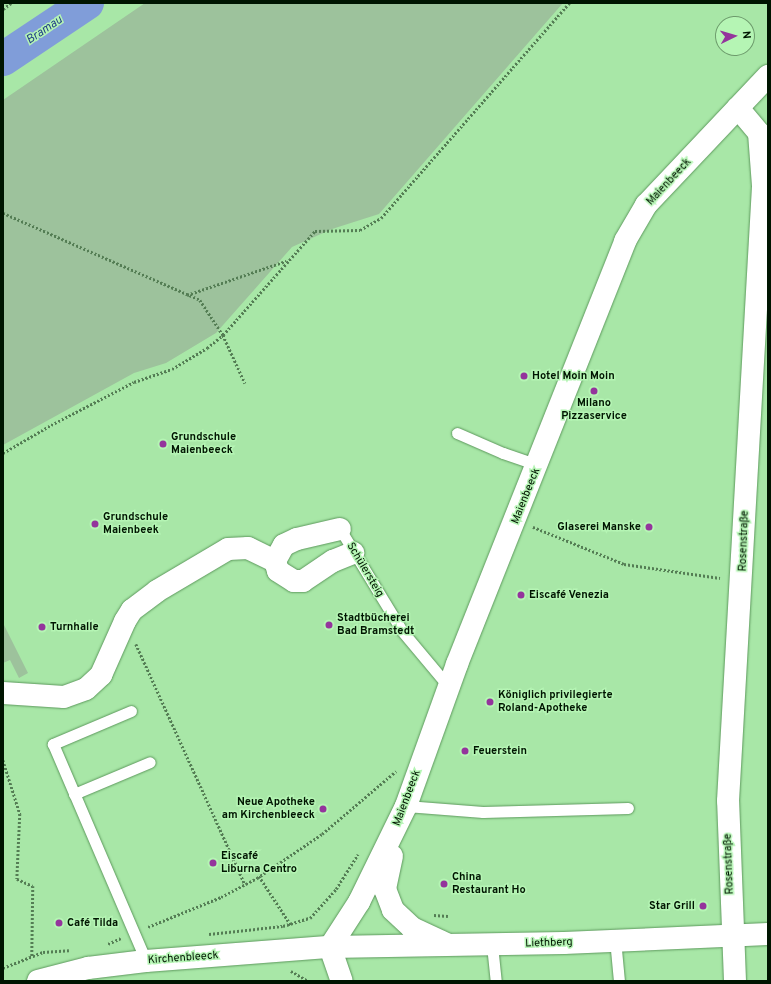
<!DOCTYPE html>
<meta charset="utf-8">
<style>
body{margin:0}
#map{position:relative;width:771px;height:984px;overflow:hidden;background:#a8e7a7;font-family:Overpass,sans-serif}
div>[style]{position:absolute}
.green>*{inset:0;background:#9dc29c}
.river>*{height:34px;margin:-17px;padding:0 17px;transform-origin:17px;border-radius:17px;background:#809dd9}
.path>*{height:2.5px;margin-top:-1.25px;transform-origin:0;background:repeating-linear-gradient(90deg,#547d54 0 2px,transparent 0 4px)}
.roads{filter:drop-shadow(0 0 1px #5d995d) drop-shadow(0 0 1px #5d995d)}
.service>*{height:11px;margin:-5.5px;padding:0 5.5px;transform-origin:5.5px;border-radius:5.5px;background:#fff}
.minor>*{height:22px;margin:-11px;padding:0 11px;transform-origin:11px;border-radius:11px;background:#fff}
.tertiary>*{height:22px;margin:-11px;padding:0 11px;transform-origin:11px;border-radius:11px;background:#fff}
.dots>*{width:11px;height:11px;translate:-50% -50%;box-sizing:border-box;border:2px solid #b5f5b4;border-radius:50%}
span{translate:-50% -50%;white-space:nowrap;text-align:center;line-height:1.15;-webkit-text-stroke:3px #b5f5b4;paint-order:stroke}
.street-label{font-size:11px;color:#001501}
.poi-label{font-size:11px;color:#001501;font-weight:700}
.left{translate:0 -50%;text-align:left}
.right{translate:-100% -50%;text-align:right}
.water-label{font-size:12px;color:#213e86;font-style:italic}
.frame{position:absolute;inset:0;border:4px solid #001501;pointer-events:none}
.north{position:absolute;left:715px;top:16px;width:40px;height:40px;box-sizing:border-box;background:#b5f5b4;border:1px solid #6d9b6c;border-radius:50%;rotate:85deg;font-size:11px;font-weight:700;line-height:16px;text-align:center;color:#001501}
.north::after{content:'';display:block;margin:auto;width:14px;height:18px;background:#94349c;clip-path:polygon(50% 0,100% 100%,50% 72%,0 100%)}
</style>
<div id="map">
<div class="green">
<div style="clip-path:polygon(145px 3px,563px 3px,379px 214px,332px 229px,292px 247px,216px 333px,166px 363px,134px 373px,3px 445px,3px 100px)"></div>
<div style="clip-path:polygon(3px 623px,28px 673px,19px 678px,10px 660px,3px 663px)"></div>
</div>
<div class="river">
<div style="left:3px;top:59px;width:101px;rotate:-33.7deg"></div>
</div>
<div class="path">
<div style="left:3px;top:9px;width:10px;rotate:-37deg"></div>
<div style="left:3px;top:213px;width:215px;rotate:23.8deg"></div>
<div style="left:200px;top:300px;width:42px;rotate:56.7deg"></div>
<div style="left:223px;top:335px;width:53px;rotate:65.4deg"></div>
<div style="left:187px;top:295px;width:105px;rotate:-19deg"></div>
<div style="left:3px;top:453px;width:56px;rotate:-30.3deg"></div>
<div style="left:51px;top:425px;width:93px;rotate:-27.4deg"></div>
<div style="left:134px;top:382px;width:40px;rotate:-18.9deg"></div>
<div style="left:172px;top:369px;width:41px;rotate:-31deg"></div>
<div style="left:207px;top:348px;width:21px;rotate:-39deg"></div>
<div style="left:223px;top:335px;width:139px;rotate:-48.5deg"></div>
<div style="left:315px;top:231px;width:45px;rotate:-1.3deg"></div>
<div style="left:360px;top:230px;width:24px;rotate:-30deg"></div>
<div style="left:381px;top:218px;width:286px;rotate:-48.8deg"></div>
<div style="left:533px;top:527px;width:98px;rotate:22.1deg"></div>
<div style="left:624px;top:564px;width:97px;rotate:8.3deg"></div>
<div style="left:136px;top:644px;width:264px;rotate:65.6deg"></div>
<div style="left:3px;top:760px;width:57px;rotate:72.5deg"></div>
<div style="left:20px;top:814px;width:65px;rotate:92.6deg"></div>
<div style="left:17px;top:879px;width:17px;rotate:24deg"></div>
<div style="left:33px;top:886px;width:71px;rotate:90.8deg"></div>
<div style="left:259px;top:876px;width:59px;rotate:56.9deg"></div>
<div style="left:434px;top:915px;width:14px;rotate:4deg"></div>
<div style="left:148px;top:927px;width:79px;rotate:-22.3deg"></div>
<div style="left:221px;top:897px;width:41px;rotate:-27.8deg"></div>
<div style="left:257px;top:878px;width:78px;rotate:-34.1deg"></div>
<div style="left:322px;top:834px;width:97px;rotate:-40.4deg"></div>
<div style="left:209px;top:934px;width:74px;rotate:-6.2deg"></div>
<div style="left:283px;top:926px;width:28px;rotate:-17deg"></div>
<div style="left:310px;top:918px;width:39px;rotate:-48deg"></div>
<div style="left:336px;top:889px;width:41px;rotate:-57.8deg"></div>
<div style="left:108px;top:944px;width:14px;rotate:-25deg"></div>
<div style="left:3px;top:968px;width:43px;rotate:-21.8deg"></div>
<div style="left:43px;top:952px;width:26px;rotate:-4deg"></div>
<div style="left:291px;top:971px;width:20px;rotate:30deg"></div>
</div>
<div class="roads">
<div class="service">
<div style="left:457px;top:433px;width:50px;rotate:23.5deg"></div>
<div style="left:503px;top:453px;width:37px;rotate:19deg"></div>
<div style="left:340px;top:529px;width:119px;rotate:58.7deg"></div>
<div style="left:402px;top:631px;width:73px;rotate:50deg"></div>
<div style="left:131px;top:711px;width:85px;rotate:157.1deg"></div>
<div style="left:53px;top:744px;width:236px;rotate:66.8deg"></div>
<div style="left:74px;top:794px;width:82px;rotate:-22.8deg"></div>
<div style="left:406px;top:806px;width:77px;rotate:4.5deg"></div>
<div style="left:483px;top:812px;width:145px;rotate:-1.6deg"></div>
<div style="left:615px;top:939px;width:42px;rotate:84.6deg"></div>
<div style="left:492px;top:945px;width:36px;rotate:84deg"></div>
</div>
<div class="minor">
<div style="left:275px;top:561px;width:18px;rotate:-61deg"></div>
<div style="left:284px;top:545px;width:14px;rotate:-25deg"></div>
<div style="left:297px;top:539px;width:44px;rotate:-13.1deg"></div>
<div style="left:3px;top:693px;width:61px;rotate:3.8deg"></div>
<div style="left:64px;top:697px;width:23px;rotate:-20deg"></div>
<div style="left:86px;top:689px;width:21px;rotate:-43deg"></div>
<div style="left:101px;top:675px;width:59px;rotate:-66deg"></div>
<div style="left:125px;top:621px;width:13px;rotate:-58deg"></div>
<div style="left:132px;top:610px;width:31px;rotate:-37deg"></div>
<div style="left:157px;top:591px;width:82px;rotate:-30.6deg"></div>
<div style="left:228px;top:549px;width:20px;rotate:-3deg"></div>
<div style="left:248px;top:548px;width:30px;rotate:26deg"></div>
<div style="left:275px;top:561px;width:10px;rotate:73deg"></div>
<div style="left:278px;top:571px;width:19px;rotate:32deg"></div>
<div style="left:294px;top:581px;width:9px"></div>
<div style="left:303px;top:581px;width:36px;rotate:-34deg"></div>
<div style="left:333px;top:561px;width:22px;rotate:-22deg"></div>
<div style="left:735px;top:981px;width:180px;rotate:-92.2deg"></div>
<div style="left:728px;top:801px;width:616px;rotate:-86.74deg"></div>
<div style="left:763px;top:186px;width:53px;rotate:-94.3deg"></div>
<div style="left:759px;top:133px;width:33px;rotate:-130deg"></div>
</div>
<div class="tertiary">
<div style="left:392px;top:856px;width:34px;rotate:102deg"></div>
<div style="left:385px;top:889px;width:22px;rotate:69deg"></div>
<div style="left:393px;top:910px;width:26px;rotate:43deg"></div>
<div style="left:412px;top:928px;width:38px;rotate:25deg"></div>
<div style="left:330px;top:947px;width:54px;rotate:-57.2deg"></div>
<div style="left:359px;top:902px;width:107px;rotate:-63.9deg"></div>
<div style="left:406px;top:806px;width:151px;rotate:-70.2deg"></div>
<div style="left:457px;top:664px;width:455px;rotate:-68.3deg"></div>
<div style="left:625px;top:241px;width:42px;rotate:-59.7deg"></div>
<div style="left:646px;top:205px;width:178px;rotate:-46.6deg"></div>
<div style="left:330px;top:947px;width:36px;rotate:71deg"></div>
<div style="left:38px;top:981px;width:52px;rotate:-14.6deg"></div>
<div style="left:88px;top:968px;width:58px;rotate:-6.9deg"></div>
<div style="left:146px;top:961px;width:185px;rotate:-4.4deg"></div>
<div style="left:330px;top:947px;width:234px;rotate:-1deg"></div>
<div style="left:564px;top:943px;width:204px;rotate:-2.5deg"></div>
</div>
</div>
<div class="dots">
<div style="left:524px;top:376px;background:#94349c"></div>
<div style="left:594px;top:391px;background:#94349c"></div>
<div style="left:163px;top:444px;background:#94349c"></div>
<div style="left:95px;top:524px;background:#94349c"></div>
<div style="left:649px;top:527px;background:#94349c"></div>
<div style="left:521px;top:595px;background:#94349c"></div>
<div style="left:329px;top:625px;background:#94349c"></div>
<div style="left:42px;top:627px;background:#94349c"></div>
<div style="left:490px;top:702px;background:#94349c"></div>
<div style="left:465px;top:751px;background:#94349c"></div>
<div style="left:323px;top:809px;background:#94349c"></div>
<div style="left:213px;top:863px;background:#94349c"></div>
<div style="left:444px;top:884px;background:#94349c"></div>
<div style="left:703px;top:906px;background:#94349c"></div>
<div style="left:59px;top:923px;background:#94349c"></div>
</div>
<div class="street-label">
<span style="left:669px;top:182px;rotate:-47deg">Maienbeeck</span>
<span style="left:526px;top:496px;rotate:-68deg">Maienbeeck</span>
<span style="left:744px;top:541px;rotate:-88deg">Rosenstraße</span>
<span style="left:365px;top:570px;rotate:59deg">Schülersteig</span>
<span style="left:407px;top:798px;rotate:-69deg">Maienbeeck</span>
<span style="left:729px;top:864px;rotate:-92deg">Rosenstraße</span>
<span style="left:549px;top:943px;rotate:-2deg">Liethberg</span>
<span style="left:183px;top:958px;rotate:-4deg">Kirchenbleeck</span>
</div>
<div class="poi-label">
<span class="left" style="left:532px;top:376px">Hotel Moin Moin</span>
<span style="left:594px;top:410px">Milano<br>Pizzaservice</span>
<span class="left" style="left:171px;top:444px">Grundschule<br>Maienbeeck</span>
<span class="left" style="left:103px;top:524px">Grundschule<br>Maienbeek</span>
<span class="right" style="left:641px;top:527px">Glaserei Manske</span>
<span class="left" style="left:529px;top:595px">Eiscafé Venezia</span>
<span class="left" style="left:337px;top:625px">Stadtbücherei<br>Bad Bramstedt</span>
<span class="left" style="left:50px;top:627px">Turnhalle</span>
<span class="left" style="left:498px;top:702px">Königlich privilegierte<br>Roland-Apotheke</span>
<span class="left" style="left:473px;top:751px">Feuerstein</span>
<span class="right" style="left:315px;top:809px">Neue Apotheke<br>am Kirchenbleeck</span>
<span class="left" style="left:221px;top:863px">Eiscafé<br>Liburna Centro</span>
<span class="left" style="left:452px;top:884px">China<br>Restaurant Ho</span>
<span class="right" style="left:695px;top:906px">Star Grill</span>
<span class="left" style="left:67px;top:923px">Café Tilda</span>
</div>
<div class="water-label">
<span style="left:45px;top:31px;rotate:-34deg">Bramau</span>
</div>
<div class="frame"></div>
<div class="north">N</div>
</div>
